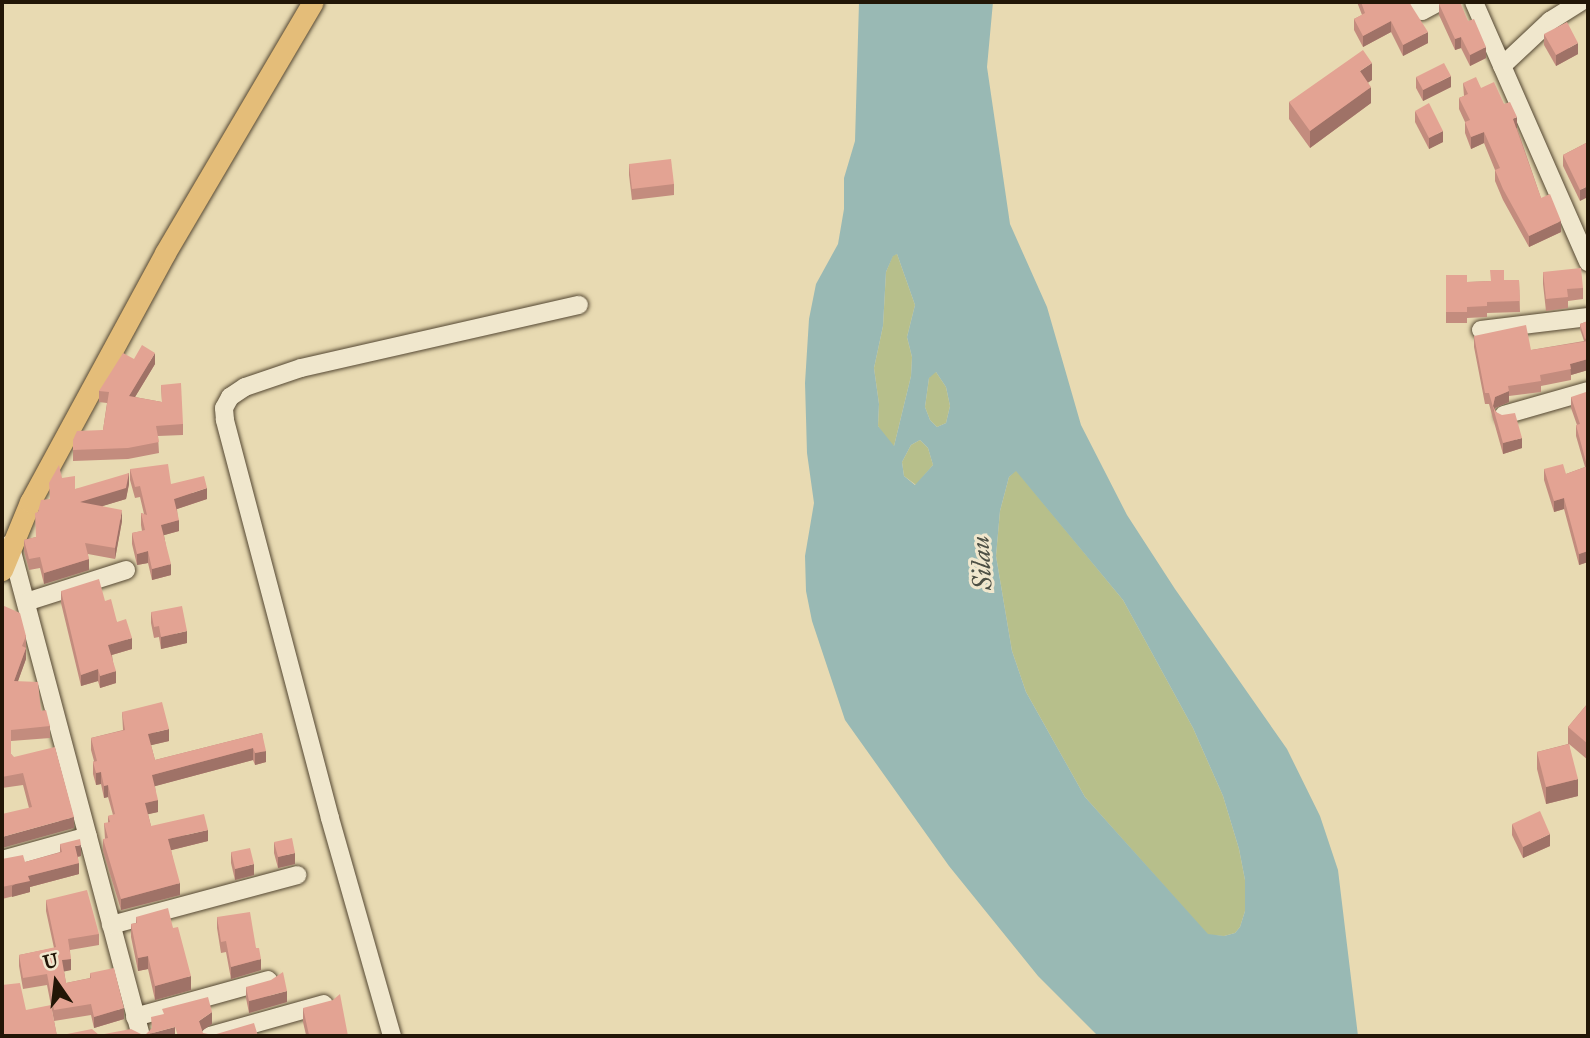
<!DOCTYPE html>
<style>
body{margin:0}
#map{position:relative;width:1590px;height:1038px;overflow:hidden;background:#e8dab2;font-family:"IM FELL Great Primer",serif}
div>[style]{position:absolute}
.green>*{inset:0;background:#b7bf8b}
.water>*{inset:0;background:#99b9b4}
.roads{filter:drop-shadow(0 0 2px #544732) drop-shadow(0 0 2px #544732)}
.minor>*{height:18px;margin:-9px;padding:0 9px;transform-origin:9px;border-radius:9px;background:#f0e7cd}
.major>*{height:21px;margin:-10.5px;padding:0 10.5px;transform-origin:10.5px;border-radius:10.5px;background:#e4bd79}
.wall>*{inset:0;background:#c38c7e}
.shaded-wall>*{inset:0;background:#9f7267}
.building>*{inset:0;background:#e3a393}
span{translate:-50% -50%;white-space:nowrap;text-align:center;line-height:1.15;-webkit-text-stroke:6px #f0e7cd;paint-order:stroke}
.water-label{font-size:26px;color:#4c4f44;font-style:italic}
.frame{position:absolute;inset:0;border:4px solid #221607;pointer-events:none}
.north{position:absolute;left:21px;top:947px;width:70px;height:70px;-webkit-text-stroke:5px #f0e7cd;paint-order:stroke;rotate:346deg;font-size:19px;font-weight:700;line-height:28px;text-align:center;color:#221607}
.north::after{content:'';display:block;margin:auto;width:24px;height:32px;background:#221607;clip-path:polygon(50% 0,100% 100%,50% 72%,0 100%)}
</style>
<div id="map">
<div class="green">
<div style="clip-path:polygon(897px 254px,915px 305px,907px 337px,912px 357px,911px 376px,894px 446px,889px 444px,878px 426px,879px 404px,874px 368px,883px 326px,886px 272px,893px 255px)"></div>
<div style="clip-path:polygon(936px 372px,946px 387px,950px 406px,946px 423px,937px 427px,930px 420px,925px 407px,929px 378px,931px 373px)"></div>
<div style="clip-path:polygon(920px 440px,928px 448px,933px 465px,916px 485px,904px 476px,902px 462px,911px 445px)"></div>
<div style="clip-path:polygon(1016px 470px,1123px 600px,1193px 728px,1223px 796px,1239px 849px,1245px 880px,1245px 911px,1240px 927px,1235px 933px,1224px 936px,1208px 935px,1085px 797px,1026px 692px,1012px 651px,996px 556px,1000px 511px,1009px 477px)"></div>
</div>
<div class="water">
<div style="clip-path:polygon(evenodd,859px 2px,993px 2px,987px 67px,1010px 224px,1047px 307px,1081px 425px,1127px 515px,1175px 589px,1287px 749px,1320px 816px,1338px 870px,1358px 1036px,1098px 1036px,1038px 976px,949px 866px,845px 720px,812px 621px,806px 591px,805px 556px,814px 503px,807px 453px,805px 383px,809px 319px,816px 284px,838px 244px,844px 209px,844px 178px,855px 141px,859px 2px,897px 254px,915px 305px,907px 337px,912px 357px,911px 376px,894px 446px,878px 426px,879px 404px,874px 368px,883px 326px,886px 272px,893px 256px,897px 254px,859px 2px,936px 372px,946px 387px,950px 406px,946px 423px,937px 427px,930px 420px,925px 407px,929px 378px,936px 372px,859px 2px,920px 440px,928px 448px,933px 465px,915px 485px,904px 476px,902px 462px,911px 445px,920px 440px,859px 2px,1016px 471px,1123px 600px,1193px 728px,1223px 796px,1239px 849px,1245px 880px,1245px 911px,1240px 927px,1235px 933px,1224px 936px,1208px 934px,1085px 797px,1026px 692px,1012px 651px,996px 556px,1000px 511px,1009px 477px,1016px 471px)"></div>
</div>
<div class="roads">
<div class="minor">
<div style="left:1415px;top:2px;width:11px;rotate:52deg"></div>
<div style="left:1422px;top:11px;width:19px;rotate:-28deg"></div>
<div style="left:1474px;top:2px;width:284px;rotate:66.3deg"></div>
<div style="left:1502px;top:66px;width:66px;rotate:-43.2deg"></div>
<div style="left:1550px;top:21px;width:36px;rotate:-32deg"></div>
<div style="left:1481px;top:330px;width:108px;rotate:-6.9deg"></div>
<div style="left:1504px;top:415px;width:87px;rotate:-15.9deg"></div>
<div style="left:10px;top:544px;width:509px;rotate:75.09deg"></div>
<div style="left:26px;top:602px;width:105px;rotate:-17.7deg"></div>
<div style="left:2px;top:860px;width:89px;rotate:-15.6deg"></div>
<div style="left:111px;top:925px;width:193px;rotate:-15deg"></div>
<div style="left:135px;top:1017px;width:138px;rotate:-15.5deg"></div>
<div style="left:210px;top:1036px;width:118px;rotate:-15.7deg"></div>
<div style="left:392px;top:1036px;width:227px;rotate:-105.9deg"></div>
<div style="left:330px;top:818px;width:412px;rotate:-104.8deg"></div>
<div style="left:225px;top:420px;width:12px;rotate:-95deg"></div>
<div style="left:224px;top:408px;width:13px;rotate:-61deg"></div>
<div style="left:230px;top:397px;width:18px;rotate:-34deg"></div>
<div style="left:245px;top:387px;width:59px;rotate:-18.7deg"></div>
<div style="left:301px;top:368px;width:285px;rotate:-12.8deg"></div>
</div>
<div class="major">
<div style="left:2px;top:570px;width:74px;rotate:-67.6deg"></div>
<div style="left:30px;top:502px;width:283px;rotate:-61.5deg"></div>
<div style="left:165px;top:253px;width:291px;rotate:-59.5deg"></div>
</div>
</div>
<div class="wall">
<div style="clip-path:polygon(1357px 2px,1409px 2px,1428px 43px,1403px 56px,1391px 32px,1363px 47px,1354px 30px,1354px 19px,1362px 15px)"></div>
<div style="clip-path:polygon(1439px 4px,1468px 21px,1486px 58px,1470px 66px,1461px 48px,1455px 50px,1439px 15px)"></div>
<div style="clip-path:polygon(1544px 34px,1578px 54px,1556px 66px,1544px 45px)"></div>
<div style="clip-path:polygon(1416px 77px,1451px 87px,1423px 101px,1416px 88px)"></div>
<div style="clip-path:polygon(1372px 80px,1368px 82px,1371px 103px,1310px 148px,1289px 119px,1289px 102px)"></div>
<div style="clip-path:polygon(1463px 83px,1481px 88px,1504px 104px,1517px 128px,1541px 198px,1561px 232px,1529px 247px,1503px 200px,1495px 181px,1495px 170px,1484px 143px,1471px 149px,1465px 133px,1465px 122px,1459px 109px,1459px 98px,1464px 96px)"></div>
<div style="clip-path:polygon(1415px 111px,1443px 142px,1429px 149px,1415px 122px)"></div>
<div style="clip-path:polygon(1588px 142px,1580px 201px,1563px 166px,1563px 155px)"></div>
<div style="clip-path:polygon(629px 164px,674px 184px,674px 195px,632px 200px,629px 175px)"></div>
<div style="clip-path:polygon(1543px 272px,1583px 288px,1583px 299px,1568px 301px,1568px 308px,1546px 311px,1543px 284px)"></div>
<div style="clip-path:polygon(1446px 275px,1467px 282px,1519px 280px,1520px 312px,1487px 313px,1487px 317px,1467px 318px,1467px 323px,1446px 323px)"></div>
<div style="clip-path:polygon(1588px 321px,1588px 370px,1571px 375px,1571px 380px,1541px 386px,1541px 392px,1509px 396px,1509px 402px,1495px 408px,1495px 410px,1522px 448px,1503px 454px,1489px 404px,1485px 404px,1474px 347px,1474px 336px,1531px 350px,1584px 341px,1580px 329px,1580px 324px)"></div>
<div style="clip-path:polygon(134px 359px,155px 364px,135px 397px,162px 402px,161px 385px,183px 424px,183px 435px,158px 436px,159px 453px,128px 459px,73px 461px,73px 440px,103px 430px,107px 403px,99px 402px,99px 391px)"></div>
<div style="clip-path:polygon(1571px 397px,1588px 399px,1588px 562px,1579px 565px,1564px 509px,1554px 512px,1544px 480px,1544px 469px,1566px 474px,1585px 467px,1576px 436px,1576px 425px,1577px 425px,1571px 408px)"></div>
<div style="clip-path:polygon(130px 469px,207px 499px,177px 509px,179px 531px,164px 535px,171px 575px,152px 580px,148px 563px,137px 565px,132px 544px,132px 533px,142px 531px,141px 525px,141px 513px,144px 514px,140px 497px,135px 498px,130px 480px)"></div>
<div style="clip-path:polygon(62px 478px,75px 489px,129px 484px,126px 499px,102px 506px,122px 521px,115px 559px,88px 554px,89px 570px,44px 584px,40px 568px,29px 570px,24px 551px,24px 540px,36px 537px,38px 512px,50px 499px)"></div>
<div style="clip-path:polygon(61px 591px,105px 601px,132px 649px,112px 655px,116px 683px,100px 688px,98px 681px,81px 686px,61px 603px)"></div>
<div style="clip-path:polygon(2px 605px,26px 636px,26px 659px,18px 681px,41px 711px,50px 726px,50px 738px,11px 741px,11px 754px,74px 828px,29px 808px,23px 785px,2px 788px)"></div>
<div style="clip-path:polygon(151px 612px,187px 643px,161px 649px,159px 637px,154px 638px,151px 623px)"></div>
<div style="clip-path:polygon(1588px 703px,1588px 760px,1569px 744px,1578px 796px,1546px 804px,1537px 769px,1537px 752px,1568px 744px,1568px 727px)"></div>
<div style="clip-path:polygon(122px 712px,169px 741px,151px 745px,155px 760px,262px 733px,266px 762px,255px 765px,253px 760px,155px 786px,158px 812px,148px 814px,151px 826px,208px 841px,171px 850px,180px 895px,121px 910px,103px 851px,103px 839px,105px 839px,104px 823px,108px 823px,108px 816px,113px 815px,108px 797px,104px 798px,101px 784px,96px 785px,93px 774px,93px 762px,94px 761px,91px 750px,91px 738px,123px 730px)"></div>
<div style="clip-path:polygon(1512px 824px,1550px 846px,1523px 858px,1512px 835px)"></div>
<div style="clip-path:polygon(274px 842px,295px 864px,278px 868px,274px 853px)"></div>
<div style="clip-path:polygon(60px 844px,81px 856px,78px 857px,79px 874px,30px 887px,30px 892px,2px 899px,2px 859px,25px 862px,60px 852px)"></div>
<div style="clip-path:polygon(231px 852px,254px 875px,235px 880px,231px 863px)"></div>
<div style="clip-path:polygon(46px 900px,99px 934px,99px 945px,70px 950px,71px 970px,64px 971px,66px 983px,90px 978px,90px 973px,124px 1019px,94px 1028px,91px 1015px,54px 1021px,57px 1036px,99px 1035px,143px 1036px,2px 1036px,26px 1010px,54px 1021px,47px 985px,23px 989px,19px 966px,19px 955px,54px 948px,46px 911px)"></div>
<div style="clip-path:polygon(136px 917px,173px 928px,191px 990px,155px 1000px,148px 969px,138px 971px,131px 937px,131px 924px,136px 923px)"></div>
<div style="clip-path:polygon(217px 917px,256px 948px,261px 970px,231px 979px,226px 952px,221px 953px,217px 928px)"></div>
<div style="clip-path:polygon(246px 987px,287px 1002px,249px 1013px,246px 998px)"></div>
<div style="clip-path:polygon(303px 1008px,348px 1036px,306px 1035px,303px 1022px)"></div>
</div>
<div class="shaded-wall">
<div style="clip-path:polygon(1391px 21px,1391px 32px,1363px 47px,1363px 36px)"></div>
<div style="clip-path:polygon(1428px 32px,1428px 43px,1403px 56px,1403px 45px)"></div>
<div style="clip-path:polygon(1461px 37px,1461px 48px,1455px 50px,1455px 39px)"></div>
<div style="clip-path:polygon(1578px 43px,1578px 54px,1556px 66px,1556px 55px)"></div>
<div style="clip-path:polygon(1486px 47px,1486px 58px,1470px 66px,1470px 55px)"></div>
<div style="clip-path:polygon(1372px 63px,1372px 80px,1360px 88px,1360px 71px)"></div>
<div style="clip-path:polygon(1451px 76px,1451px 87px,1423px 101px,1423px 90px)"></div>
<div style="clip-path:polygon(1371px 87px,1371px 103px,1310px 148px,1310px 131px)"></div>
<div style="clip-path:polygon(1517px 117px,1517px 128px,1513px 130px,1513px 119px)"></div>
<div style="clip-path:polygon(1443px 131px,1443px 142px,1429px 149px,1429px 138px)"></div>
<div style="clip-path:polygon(1484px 132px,1484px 143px,1471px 149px,1471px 137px)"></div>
<div style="clip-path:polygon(1588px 186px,1588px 197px,1580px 201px,1580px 190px)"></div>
<div style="clip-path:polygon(1561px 221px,1561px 232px,1529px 247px,1529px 236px)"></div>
<div style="clip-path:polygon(155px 353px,155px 364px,129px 407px,129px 396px)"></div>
<div style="clip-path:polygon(1588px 359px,1588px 370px,1571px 375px,1570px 364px)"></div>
<div style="clip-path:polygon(1509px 391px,1509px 402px,1495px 408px,1494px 412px,1493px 406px,1495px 397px)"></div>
<div style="clip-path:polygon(1522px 438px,1522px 448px,1503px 454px,1503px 443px)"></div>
<div style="clip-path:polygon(129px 473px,129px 484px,126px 499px,80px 513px,80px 502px)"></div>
<div style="clip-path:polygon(207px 488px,207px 499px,174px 510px,174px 499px)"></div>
<div style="clip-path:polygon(1564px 498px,1564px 509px,1554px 512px,1554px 501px)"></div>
<div style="clip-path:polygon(122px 510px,122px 521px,115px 559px,115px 548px)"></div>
<div style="clip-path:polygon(179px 520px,179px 531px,161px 536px,161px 525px)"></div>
<div style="clip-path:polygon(148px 551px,148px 563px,137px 565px,137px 554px)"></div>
<div style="clip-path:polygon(1588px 551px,1588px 562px,1579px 565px,1579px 554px)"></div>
<div style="clip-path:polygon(89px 559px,89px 570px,44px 584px,44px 573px)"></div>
<div style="clip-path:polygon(171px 564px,171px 575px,152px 580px,152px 569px)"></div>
<div style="clip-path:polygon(187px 631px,187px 643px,161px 649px,161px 637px)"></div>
<div style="clip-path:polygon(132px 638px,132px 649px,108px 656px,108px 645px)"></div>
<div style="clip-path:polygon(26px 648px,26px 659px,14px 692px,14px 681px)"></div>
<div style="clip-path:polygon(98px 669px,98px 681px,81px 686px,81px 675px)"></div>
<div style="clip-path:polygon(116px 671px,116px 683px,100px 688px,100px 676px)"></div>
<div style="clip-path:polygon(169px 729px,169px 741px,148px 746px,148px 734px)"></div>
<div style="clip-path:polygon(253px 748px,253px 760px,152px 787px,152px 775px)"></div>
<div style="clip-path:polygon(266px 751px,266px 762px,255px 765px,255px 753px)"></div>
<div style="clip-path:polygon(101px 772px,101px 784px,96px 785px,96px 773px)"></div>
<div style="clip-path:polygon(1578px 779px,1578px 796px,1546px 804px,1546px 787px)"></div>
<div style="clip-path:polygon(108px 785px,108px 797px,104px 798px,104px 786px)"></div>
<div style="clip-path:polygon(158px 800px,158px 812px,145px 815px,145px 803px)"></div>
<div style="clip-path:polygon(74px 817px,74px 828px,2px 848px,2px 837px)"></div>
<div style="clip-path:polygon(208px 830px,208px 841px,168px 851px,168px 839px)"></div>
<div style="clip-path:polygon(1550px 834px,1550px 846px,1523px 858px,1523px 847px)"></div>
<div style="clip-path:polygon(81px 845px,81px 856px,75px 857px,75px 846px)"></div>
<div style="clip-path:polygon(295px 853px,295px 864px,278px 868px,278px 857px)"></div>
<div style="clip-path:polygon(79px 863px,79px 874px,30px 887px,30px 892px,12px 897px,12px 886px,28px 876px)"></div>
<div style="clip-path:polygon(254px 864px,254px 875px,235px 880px,235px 869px)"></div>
<div style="clip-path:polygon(180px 883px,180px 895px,121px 910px,121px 899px)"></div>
<div style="clip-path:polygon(148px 956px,148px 969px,138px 971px,138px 958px)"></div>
<div style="clip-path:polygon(71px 959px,71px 970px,62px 972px,62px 960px)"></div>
<div style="clip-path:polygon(261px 959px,261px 970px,231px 979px,231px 967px)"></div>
<div style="clip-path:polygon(191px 976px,191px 990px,155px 1000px,155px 986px)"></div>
<div style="clip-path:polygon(287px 991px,287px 1002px,249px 1013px,249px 1001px)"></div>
<div style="clip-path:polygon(124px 1008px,124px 1019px,94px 1028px,94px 1017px)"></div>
<div style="clip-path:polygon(212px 1012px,212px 1024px,199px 1033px,199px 1021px)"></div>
<div style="clip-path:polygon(175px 1027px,175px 1036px,145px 1036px,145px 1035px)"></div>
</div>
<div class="building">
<div style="clip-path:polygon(1361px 2px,1409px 2px,1428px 32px,1403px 45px,1391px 21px,1363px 36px,1354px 19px,1365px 13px)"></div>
<div style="clip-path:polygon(1442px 2px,1460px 2px,1468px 21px,1474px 19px,1486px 47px,1470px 55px,1461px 37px,1455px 39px,1439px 4px)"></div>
<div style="clip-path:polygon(1567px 22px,1578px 43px,1556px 55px,1544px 34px)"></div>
<div style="clip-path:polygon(1363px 50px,1372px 63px,1360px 71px,1371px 87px,1310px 131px,1289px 102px)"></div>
<div style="clip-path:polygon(1444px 63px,1451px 76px,1423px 90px,1416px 77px)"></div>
<div style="clip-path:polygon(1476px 77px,1481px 88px,1494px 82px,1504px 104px,1510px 102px,1517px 117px,1513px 119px,1541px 198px,1550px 194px,1561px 221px,1529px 236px,1503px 189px,1495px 170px,1500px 168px,1484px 132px,1471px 137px,1465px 122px,1470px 120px,1459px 98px,1468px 94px,1463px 83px)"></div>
<div style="clip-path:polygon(1429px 103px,1443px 131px,1429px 138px,1415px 111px)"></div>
<div style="clip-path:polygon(1588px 142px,1588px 186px,1580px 190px,1563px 155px)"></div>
<div style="clip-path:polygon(671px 159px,674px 184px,632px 189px,629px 164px)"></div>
<div style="clip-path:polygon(1581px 268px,1583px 288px,1567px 289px,1568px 297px,1546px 299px,1543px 272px)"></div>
<div style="clip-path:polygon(1490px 270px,1504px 270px,1504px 280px,1519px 280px,1520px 301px,1487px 302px,1487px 306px,1467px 307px,1467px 312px,1446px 312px,1446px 275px,1467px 275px,1467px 282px,1491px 281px)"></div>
<div style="clip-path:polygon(1588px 321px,1588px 337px,1585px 339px,1580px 324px)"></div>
<div style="clip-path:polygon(1526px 325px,1531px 350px,1588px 341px,1588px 359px,1570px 364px,1571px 369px,1540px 375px,1541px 381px,1508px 386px,1509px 391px,1495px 397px,1493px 406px,1496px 412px,1502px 415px,1515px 413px,1522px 438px,1503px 443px,1489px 393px,1485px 393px,1474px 336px)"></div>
<div style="clip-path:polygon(142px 345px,155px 353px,129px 396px,162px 402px,161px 385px,181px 383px,183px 424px,156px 426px,159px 442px,128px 448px,73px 450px,73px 440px,77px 431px,103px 430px,109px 392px,99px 391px,123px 353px,134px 359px)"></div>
<div style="clip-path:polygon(1586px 392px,1588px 399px,1588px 461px,1586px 462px,1576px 425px,1580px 424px,1571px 397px)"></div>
<div style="clip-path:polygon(168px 464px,171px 484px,204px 476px,207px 488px,174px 499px,179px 520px,161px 525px,171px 564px,152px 569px,148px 551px,137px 554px,132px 533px,145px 530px,141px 513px,147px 515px,140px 486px,135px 487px,130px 469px)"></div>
<div style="clip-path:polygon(1563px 464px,1566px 474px,1588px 466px,1588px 551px,1579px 554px,1564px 498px,1554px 501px,1544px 469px)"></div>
<div style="clip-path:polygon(59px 465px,62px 478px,75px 476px,75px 489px,129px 473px,126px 488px,80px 502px,122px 510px,115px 548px,85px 543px,89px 559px,44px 573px,40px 557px,29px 559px,24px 540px,36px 537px,35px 513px,38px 512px,41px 500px,50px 499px,49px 483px)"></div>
<div style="clip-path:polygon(99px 579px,105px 601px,111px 599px,117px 622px,126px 619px,132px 638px,108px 645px,116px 671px,100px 676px,98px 669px,81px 675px,61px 591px)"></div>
<div style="clip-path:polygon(2px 605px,20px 613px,26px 636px,22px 646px,26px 648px,14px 681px,38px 682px,41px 711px,46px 710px,50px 726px,11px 730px,11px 754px,14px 757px,55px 747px,74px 817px,2px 837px,2px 814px,32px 807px,23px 773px,2px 777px)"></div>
<div style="clip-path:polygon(182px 606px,187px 631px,161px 637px,159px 626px,154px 627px,151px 612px)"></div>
<div style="clip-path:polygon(162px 702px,169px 729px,148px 734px,155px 760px,262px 733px,266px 751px,255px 753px,253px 748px,152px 775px,158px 800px,145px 803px,151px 826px,204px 814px,208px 830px,168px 839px,180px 883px,121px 899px,103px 839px,108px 838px,104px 823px,110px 822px,108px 816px,115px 814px,108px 785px,104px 786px,101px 772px,96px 773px,93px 762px,97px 761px,91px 738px,125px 730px,122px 712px)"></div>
<div style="clip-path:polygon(1588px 703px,1588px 744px,1568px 727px)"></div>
<div style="clip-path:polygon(1569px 744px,1578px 779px,1546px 787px,1537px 752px)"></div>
<div style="clip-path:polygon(1540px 811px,1550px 834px,1523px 847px,1512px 824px)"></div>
<div style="clip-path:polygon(292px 838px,295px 853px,278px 857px,274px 842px)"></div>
<div style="clip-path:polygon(80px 839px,81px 845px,75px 846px,79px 863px,28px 876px,30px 881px,2px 887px,2px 859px,23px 855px,25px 862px,62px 852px,60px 844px)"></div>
<div style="clip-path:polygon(250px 848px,254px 864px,235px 869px,231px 852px)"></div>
<div style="clip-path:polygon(87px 890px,99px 934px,68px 939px,71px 959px,62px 960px,66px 983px,91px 978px,90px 973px,114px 968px,124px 1008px,94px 1017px,91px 1004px,54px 1010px,47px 974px,23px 978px,19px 955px,56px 947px,46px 900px)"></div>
<div style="clip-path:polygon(168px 908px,173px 928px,178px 927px,191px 976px,155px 986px,148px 956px,138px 958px,131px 924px,137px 923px,136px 917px)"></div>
<div style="clip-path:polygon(250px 912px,256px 948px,259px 948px,261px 959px,231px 967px,226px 941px,221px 942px,217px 917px)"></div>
<div style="clip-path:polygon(283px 972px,287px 991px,249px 1001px,246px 987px,271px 980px)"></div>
<div style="clip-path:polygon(20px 983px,26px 1010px,51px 1005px,57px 1036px,92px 1029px,99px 1035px,131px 1029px,143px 1035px,137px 1036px,2px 1036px,2px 985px)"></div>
<div style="clip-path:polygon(340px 994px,348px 1036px,302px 1036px,309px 1035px,303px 1008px,333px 1000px)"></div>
<div style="clip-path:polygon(208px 997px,212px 1012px,199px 1021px,203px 1033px,213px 1035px,254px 1023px,258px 1036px,178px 1036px,175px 1027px,145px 1035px,152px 1028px,151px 1017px,164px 1014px,162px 1009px)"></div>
</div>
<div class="water-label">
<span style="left:982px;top:563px;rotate:-93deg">Silau</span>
</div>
<div class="frame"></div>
<div class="north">U</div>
</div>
